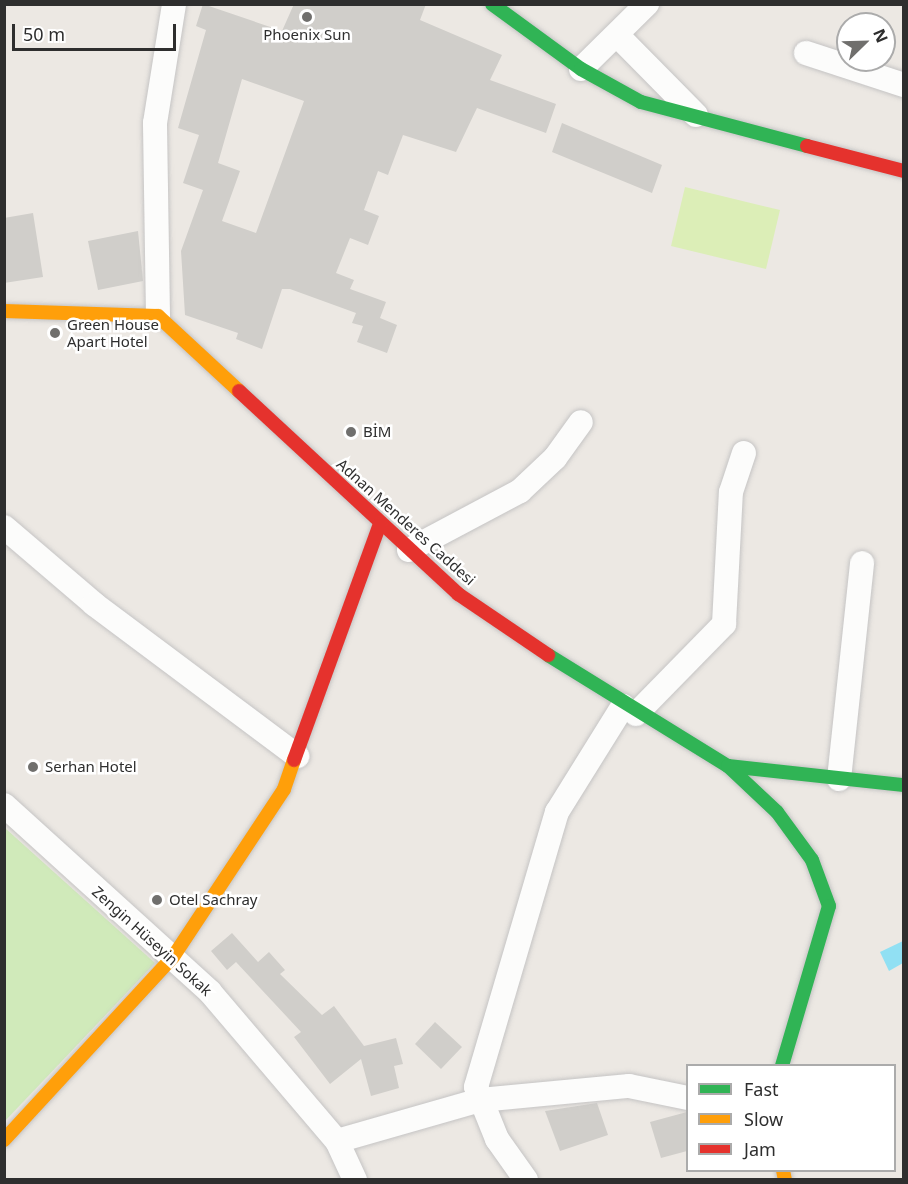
<!DOCTYPE html>
<meta charset="utf-8">
<style>
body{margin:0}
#map{position:relative;width:908px;height:1184px;overflow:hidden;background:#ece8e3;font-family:"Noto Sans",sans-serif}
div>[style]{position:absolute}
.green>*{inset:0;background:#d0eaba}
.pitch>*{inset:0;background:#dceeb7}
.water>*{inset:0;background:#91e0f3}
.building>*{inset:0;background:#d0ceca}
.roads{filter:drop-shadow(0 0 2px #c5c4c4) drop-shadow(0 0 2px #c5c4c4)}
.street>*{height:24px;margin:-12px;padding:0 12px;transform-origin:12px;border-radius:12px;background:#fcfcfb}
.fast>*{height:14px;margin:-7px;padding:0 7px;transform-origin:7px;border-radius:7px;background:#30b455}
.slow>*{height:14px;margin:-7px;padding:0 7px;transform-origin:7px;border-radius:7px;background:#ff9f0a}
.jam>*{height:14px;margin:-7px;padding:0 7px;transform-origin:7px;border-radius:7px;background:#e5322d}
.dots>*{width:16px;height:16px;translate:-50% -50%;box-sizing:border-box;border:3px solid #fff;border-radius:50%}
span{translate:-50% -50%;white-space:nowrap;text-align:center;line-height:1.15;-webkit-text-stroke:5px #fff;paint-order:stroke}
.poi-label{font-size:15px;color:#2e2e2e}
.left{translate:0 -50%;text-align:left}
.street-label{font-size:15px;color:#2e2e2e}
.frame{position:absolute;inset:0;border:6px solid #2e2e2e;pointer-events:none}
.legend{position:absolute;left:686px;top:1064px;width:210px;height:108px;box-sizing:border-box;background:#fff;border:2px solid #ababab;margin:0;padding:8px 10px;list-style:none;font-size:18px;color:#2e2e2e}
.legend li{display:flex;align-items:center;gap:12px;height:30px}
.legend b{width:30px;border:2px solid #ababab}
.north{position:absolute;left:836px;top:12px;width:60px;height:60px;box-sizing:border-box;background:#fff;border:2px solid #ababab;border-radius:50%;rotate:67deg;font-size:16px;font-weight:700;line-height:24px;text-align:center;color:#2e2e2e}
.north::after{content:'';display:block;margin:auto;width:21px;height:27px;background:#706f6d;clip-path:polygon(50% 0,100% 100%,50% 72%,0 100%)}
.scale{position:absolute;left:12px;top:24px;width:164px;height:27px;box-sizing:border-box;border:3px solid #2e2e2e;border-top:0;padding-left:8px;font-size:18px;line-height:21px;white-space:nowrap;color:#2e2e2e;-webkit-text-stroke:4px #fff;paint-order:stroke}
</style>
<div id="map">
<div class="green">
<div style="clip-path:polygon(5px 828px,155px 963px,5px 1121px)"></div>
</div>
<div class="pitch">
<div style="clip-path:polygon(685px 187px,780px 210px,766px 269px,671px 246px)"></div>
</div>
<div class="water">
<div style="clip-path:polygon(903px 941px,903px 963px,889px 971px,880px 952px)"></div>
</div>
<div class="building">
<div style="clip-path:polygon(evenodd,203px 4px,282px 31px,294px 4px,426px 4px,420px 20px,502px 55px,490px 80px,556px 104px,546px 133px,477px 108px,456px 152px,403px 135px,388px 175px,378px 171px,364px 210px,379px 216px,368px 245px,350px 238px,336px 273px,354px 280px,350px 289px,386px 302px,380px 318px,397px 325px,387px 353px,357px 342px,363px 326px,352px 323px,356px 313px,290px 289px,282px 289px,262px 349px,236px 339px,238px 333px,185px 315px,181px 251px,203px 190px,183px 183px,199px 135px,178px 128px,206px 30px,196px 26px,203px 4px,242px 79px,304px 101px,256px 233px,222px 221px,240px 171px,218px 163px,242px 79px)"></div>
<div style="clip-path:polygon(562px 123px,662px 165px,652px 193px,552px 152px)"></div>
<div style="clip-path:polygon(33px 213px,43px 277px,4px 283px,4px 218px)"></div>
<div style="clip-path:polygon(138px 231px,143px 281px,98px 290px,88px 241px)"></div>
<div style="clip-path:polygon(232px 933px,258px 962px,269px 952px,285px 970px,280px 974px,322px 1015px,334px 1006px,364px 1046px,396px 1038px,403px 1064px,394px 1066px,399px 1088px,371px 1096px,361px 1059px,330px 1084px,294px 1037px,301px 1032px,236px 962px,227px 970px,211px 951px)"></div>
<div style="clip-path:polygon(435px 1022px,462px 1047px,441px 1069px,415px 1044px)"></div>
<div style="clip-path:polygon(597px 1103px,608px 1135px,560px 1151px,545px 1111px)"></div>
<div style="clip-path:polygon(687px 1112px,687px 1151px,661px 1158px,650px 1122px)"></div>
</div>
<div class="roads">
<div class="street">
<div style="left:618px;top:36px;width:111px;rotate:45.4deg"></div>
<div style="left:806px;top:53px;width:103px;rotate:18.1deg"></div>
<div style="left:581px;top:69px;width:93px;rotate:-44.6deg"></div>
<div style="left:158px;top:316px;width:193px;rotate:-90.9deg"></div>
<div style="left:155px;top:123px;width:121px;rotate:-80.9deg"></div>
<div style="left:4px;top:527px;width:118px;rotate:40.5deg"></div>
<div style="left:94px;top:604px;width:254px;rotate:36.8deg"></div>
<div style="left:409px;top:550px;width:126px;rotate:-28deg"></div>
<div style="left:520px;top:491px;width:48px;rotate:-43.3deg"></div>
<div style="left:555px;top:458px;width:44px;rotate:-54.2deg"></div>
<div style="left:636px;top:714px;width:126px;rotate:-45.6deg"></div>
<div style="left:724px;top:624px;width:132px;rotate:-87deg"></div>
<div style="left:731px;top:492px;width:41px;rotate:-71.6deg"></div>
<div style="left:839px;top:779px;width:217px;rotate:-83.9deg"></div>
<div style="left:4px;top:805px;width:278px;rotate:42.2deg"></div>
<div style="left:210px;top:992px;width:196px;rotate:49.6deg"></div>
<div style="left:337px;top:1141px;width:43px;rotate:65.2deg"></div>
<div style="left:337px;top:1141px;width:149px;rotate:-16deg"></div>
<div style="left:480px;top:1100px;width:150px;rotate:-5.4deg"></div>
<div style="left:629px;top:1086px;width:60px;rotate:11.5deg"></div>
<div style="left:526px;top:1180px;width:50px;rotate:-125.3deg"></div>
<div style="left:497px;top:1139px;width:56px;rotate:-112deg"></div>
<div style="left:476px;top:1087px;width:287px;rotate:-73.6deg"></div>
<div style="left:557px;top:812px;width:125px;rotate:-58.1deg"></div>
</div>
<div class="fast">
<div style="left:492px;top:4px;width:110px;rotate:36.1deg"></div>
<div style="left:581px;top:69px;width:68px;rotate:28.8deg"></div>
<div style="left:641px;top:102px;width:172px;rotate:14.8deg"></div>
<div style="left:548px;top:655px;width:211px;rotate:31.7deg"></div>
<div style="left:728px;top:766px;width:177px;rotate:6.2deg"></div>
<div style="left:728px;top:766px;width:67px;rotate:43.2deg"></div>
<div style="left:777px;top:812px;width:59px;rotate:53.9deg"></div>
<div style="left:812px;top:860px;width:49px;rotate:69.7deg"></div>
<div style="left:829px;top:906px;width:167px;rotate:106.4deg"></div>
</div>
<div class="slow">
<div style="left:4px;top:311px;width:154px;rotate:1.9deg"></div>
<div style="left:158px;top:316px;width:110px;rotate:42.8deg"></div>
<div style="left:4px;top:1140px;width:249px;rotate:-47.3deg"></div>
<div style="left:173px;top:957px;width:201px;rotate:-56.5deg"></div>
<div style="left:284px;top:789px;width:31px;rotate:-71deg"></div>
<div style="left:783px;top:1170px;width:10px;rotate:79deg"></div>
</div>
<div class="jam">
<div style="left:807px;top:146px;width:100px;rotate:14.5deg"></div>
<div style="left:239px;top:391px;width:299px;rotate:42.8deg"></div>
<div style="left:458px;top:594px;width:109px;rotate:34.1deg"></div>
<div style="left:294px;top:760px;width:251px;rotate:-70deg"></div>
</div>
</div>
<div class="dots">
<div style="left:307px;top:17px;background:#706f6d"></div>
<div style="left:55px;top:333px;background:#706f6d"></div>
<div style="left:351px;top:432px;background:#706f6d"></div>
<div style="left:33px;top:767px;background:#706f6d"></div>
<div style="left:157px;top:900px;background:#706f6d"></div>
</div>
<div class="poi-label">
<span style="left:307px;top:35px">Phoenix Sun</span>
<span class="left" style="left:67px;top:333px">Green House<br>Apart Hotel</span>
<span class="left" style="left:363px;top:432px">BİM</span>
<span class="left" style="left:45px;top:767px">Serhan Hotel</span>
<span class="left" style="left:169px;top:900px">Otel Sachray</span>
</div>
<div class="street-label">
<span style="left:406px;top:522px;rotate:42deg">Adnan Menderes Caddesi</span>
<span style="left:152px;top:941px;rotate:42deg">Zengin Hüseyin Sokak</span>
</div>
<div class="frame"></div>
<ul class="legend">
<li><b style="height:8px;background:#30b455"></b>Fast</li>
<li><b style="height:8px;background:#ff9f0a"></b>Slow</li>
<li><b style="height:8px;background:#e5322d"></b>Jam</li>
</ul>
<div class="north">N</div>
<div class="scale">50 m</div>
</div>
